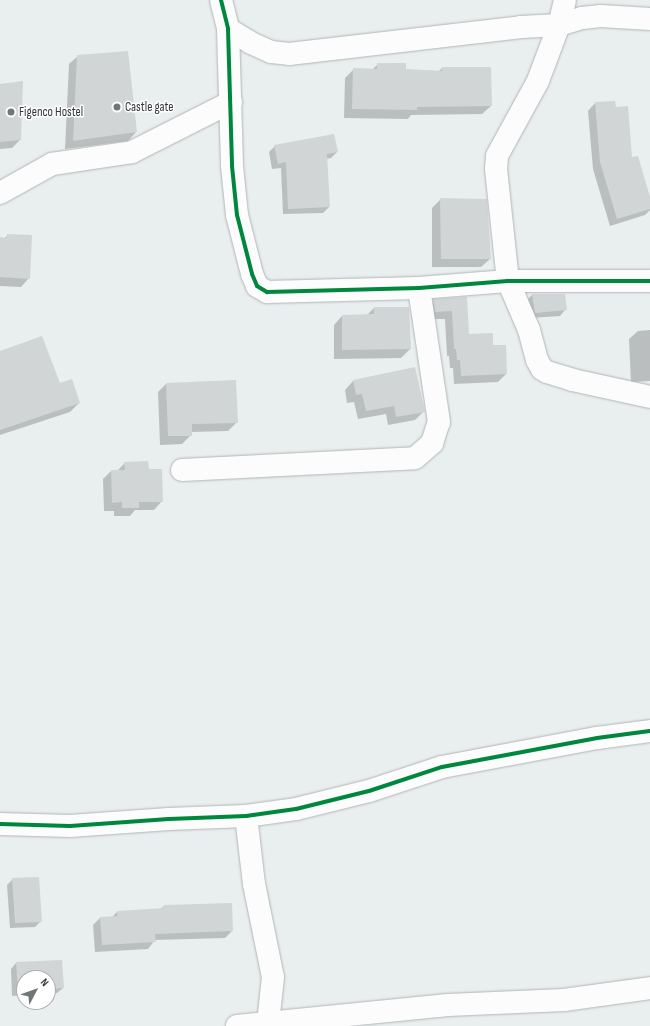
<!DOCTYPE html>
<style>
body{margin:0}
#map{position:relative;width:650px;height:1026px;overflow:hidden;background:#e9eeef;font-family:"Sofia Sans Condensed",sans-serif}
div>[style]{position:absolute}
.shadow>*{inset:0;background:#0003}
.building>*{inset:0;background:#d1d5d6}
.roads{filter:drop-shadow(0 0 1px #b1b5b6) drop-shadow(0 0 1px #b1b5b6)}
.minor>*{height:22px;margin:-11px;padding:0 11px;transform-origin:11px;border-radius:11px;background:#fcfcfd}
.cycleway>*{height:4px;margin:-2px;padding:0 2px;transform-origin:2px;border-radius:2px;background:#00873e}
.dots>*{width:11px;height:11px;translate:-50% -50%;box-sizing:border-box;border:2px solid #fff;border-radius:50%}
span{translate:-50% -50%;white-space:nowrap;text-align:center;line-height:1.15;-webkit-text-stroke:3px #fff;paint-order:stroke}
.poi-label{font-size:13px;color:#313536}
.left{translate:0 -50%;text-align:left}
.north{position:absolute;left:16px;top:970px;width:40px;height:40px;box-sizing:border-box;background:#fff;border:1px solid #adaeaf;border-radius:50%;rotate:49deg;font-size:11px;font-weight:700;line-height:16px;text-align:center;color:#313536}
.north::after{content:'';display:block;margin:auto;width:14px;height:18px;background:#717677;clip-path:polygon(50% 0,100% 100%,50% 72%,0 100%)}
</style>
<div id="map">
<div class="shadow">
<div style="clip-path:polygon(78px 56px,136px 132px,128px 141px,65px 149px,69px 64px)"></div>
<div style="clip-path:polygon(378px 64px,405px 70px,439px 71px,442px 68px,491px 106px,482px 114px,411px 115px,408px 119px,344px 118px,345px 78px,354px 69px,372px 70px)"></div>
<div style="clip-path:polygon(0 85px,20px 140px,12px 148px,0 149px)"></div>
<div style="clip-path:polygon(595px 103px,632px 159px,650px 201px,650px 210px,645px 215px,610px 226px,593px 169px,588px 111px)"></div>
<div style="clip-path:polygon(275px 146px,337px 152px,331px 158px,326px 159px,329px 207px,323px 213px,283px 214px,281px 168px,272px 169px,269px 152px)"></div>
<div style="clip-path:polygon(440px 200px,490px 259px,481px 267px,432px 267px,432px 208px)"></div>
<div style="clip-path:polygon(8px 235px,29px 278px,21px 287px,0 286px,0 238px,4px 239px)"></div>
<div style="clip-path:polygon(533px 294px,565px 310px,560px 316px,530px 318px,527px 300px)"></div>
<div style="clip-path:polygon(466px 298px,468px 335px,492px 346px,506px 374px,498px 382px,454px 384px,453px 368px,450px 368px,449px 356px,447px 356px,445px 319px,428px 319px,426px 308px,434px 300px)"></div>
<div style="clip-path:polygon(374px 308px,410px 349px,401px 358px,334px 359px,334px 325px,342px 316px,367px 315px)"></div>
<div style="clip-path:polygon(650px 330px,650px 381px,631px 382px,629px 339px,638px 331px)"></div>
<div style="clip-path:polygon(0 352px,59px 385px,79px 403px,70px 412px,0 435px)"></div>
<div style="clip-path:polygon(353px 381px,424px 411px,415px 420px,388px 425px,386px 414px,358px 419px,354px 402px,347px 403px,345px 390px)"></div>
<div style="clip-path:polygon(166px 384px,237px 422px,228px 431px,191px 432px,191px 435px,182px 444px,160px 445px,158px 392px)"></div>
<div style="clip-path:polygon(125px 463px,162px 501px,154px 510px,135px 510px,130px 516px,114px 516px,114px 511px,104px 511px,103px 479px,111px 471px,117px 471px)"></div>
<div style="clip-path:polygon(13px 879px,41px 921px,35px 927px,10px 928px,7px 885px)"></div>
<div style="clip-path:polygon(231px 904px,232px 931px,225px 938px,155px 940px,148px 949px,95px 952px,93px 925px,100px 918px,112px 917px,117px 912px,161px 909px,164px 906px)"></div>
<div style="clip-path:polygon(61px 961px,63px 988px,57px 993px,48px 994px,48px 978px,24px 978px,24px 995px,12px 996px,11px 969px,16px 963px)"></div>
</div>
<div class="building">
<div style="clip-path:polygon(128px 51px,137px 132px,73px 141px,77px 55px)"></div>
<div style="clip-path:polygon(377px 63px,406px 63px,406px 69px,442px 71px,442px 67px,491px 67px,492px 106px,417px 107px,417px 110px,352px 109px,353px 68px,377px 69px)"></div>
<div style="clip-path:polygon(23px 81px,21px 140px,0 142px,0 84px)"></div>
<div style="clip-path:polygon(615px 101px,616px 107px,628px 106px,632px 157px,638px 156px,650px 197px,650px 209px,617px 219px,600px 162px,595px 102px)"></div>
<div style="clip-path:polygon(334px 134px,338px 152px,327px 154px,330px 207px,288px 209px,286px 162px,278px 164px,274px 145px)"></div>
<div style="clip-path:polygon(440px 198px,487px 199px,491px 259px,441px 259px)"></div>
<div style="clip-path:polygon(7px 234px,32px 235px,30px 279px,0 277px,0 237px,7px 238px)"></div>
<div style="clip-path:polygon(532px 294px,565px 294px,567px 310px,535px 313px)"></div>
<div style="clip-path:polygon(467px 297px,469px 334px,493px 333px,493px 345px,506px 345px,507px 374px,461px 376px,460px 360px,457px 360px,456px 349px,454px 349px,452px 311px,435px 312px,433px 299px)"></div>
<div style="clip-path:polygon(374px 307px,409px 307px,411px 349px,342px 350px,342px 315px,374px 314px)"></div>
<div style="clip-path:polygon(42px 336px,60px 383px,72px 379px,80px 403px,0 430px,0 351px)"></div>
<div style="clip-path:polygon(415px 367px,425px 412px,396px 417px,394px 406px,366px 411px,362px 394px,356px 395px,353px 380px)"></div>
<div style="clip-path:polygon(236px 380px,238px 423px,192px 424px,192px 436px,168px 436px,166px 383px)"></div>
<div style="clip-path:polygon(148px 461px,149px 469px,162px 469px,163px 502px,139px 502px,139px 508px,122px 508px,122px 502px,112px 503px,111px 470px,125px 470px,124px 462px)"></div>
<div style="clip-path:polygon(39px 877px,42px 922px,15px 923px,12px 878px)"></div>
<div style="clip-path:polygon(232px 903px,233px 931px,155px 934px,156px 942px,102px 945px,100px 917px,117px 916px,117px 911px,164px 908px,164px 905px)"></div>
<div style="clip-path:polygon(62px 960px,64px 988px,48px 989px,48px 978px,24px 978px,24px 990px,18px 991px,16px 962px)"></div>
</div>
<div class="roads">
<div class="minor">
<div style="left:221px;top:0;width:30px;rotate:76deg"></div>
<div style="left:228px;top:29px;width:137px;rotate:88.3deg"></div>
<div style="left:232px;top:166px;width:49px;rotate:84.2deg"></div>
<div style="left:237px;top:215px;width:61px;rotate:75.7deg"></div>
<div style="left:252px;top:274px;width:13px;rotate:67deg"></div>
<div style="left:257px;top:286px;width:12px;rotate:31deg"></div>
<div style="left:267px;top:292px;width:152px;rotate:-1.5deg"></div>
<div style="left:419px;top:288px;width:89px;rotate:-4.5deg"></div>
<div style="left:508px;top:281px;width:142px"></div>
<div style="left:565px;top:0;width:26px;rotate:103deg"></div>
<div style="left:559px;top:25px;width:60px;rotate:110.6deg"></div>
<div style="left:538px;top:81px;width:85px;rotate:118.7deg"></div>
<div style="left:497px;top:156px;width:13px;rotate:94deg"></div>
<div style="left:496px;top:169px;width:113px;rotate:83.9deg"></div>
<div style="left:508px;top:281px;width:53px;rotate:66.8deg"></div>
<div style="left:529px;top:330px;width:31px;rotate:75deg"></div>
<div style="left:537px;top:360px;width:10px;rotate:61deg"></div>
<div style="left:542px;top:369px;width:6px;rotate:31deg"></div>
<div style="left:547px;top:372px;width:27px;rotate:17deg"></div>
<div style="left:573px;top:380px;width:79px;rotate:12.4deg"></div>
<div style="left:228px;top:29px;width:27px;rotate:31deg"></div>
<div style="left:251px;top:43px;width:22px;rotate:24deg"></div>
<div style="left:271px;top:52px;width:18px;rotate:6deg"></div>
<div style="left:289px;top:54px;width:234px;rotate:-6.6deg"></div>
<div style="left:521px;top:27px;width:38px;rotate:-3deg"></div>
<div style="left:559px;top:25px;width:24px;rotate:-17deg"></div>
<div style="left:582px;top:18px;width:19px;rotate:-6deg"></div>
<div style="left:601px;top:16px;width:49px;rotate:3.5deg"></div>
<div style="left:0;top:193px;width:60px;rotate:-29.1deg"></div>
<div style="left:52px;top:164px;width:81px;rotate:-8.5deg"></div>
<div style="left:132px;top:152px;width:111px;rotate:-26.8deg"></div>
<div style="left:182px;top:470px;width:233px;rotate:-2.9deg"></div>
<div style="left:415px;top:458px;width:23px;rotate:-41deg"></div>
<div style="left:432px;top:443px;width:22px;rotate:-72deg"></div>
<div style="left:439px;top:422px;width:135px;rotate:-98.5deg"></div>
<div style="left:246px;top:816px;width:68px;rotate:83.3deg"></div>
<div style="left:254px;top:884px;width:95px;rotate:78.5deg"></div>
<div style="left:273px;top:977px;width:46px;rotate:96.2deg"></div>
<div style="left:0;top:824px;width:70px;rotate:1.6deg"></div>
<div style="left:70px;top:826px;width:99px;rotate:-4deg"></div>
<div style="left:169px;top:819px;width:77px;rotate:-2.2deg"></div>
<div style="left:246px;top:816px;width:50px;rotate:-8deg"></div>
<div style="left:296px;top:809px;width:75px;rotate:-13.9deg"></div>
<div style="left:369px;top:791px;width:77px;rotate:-18.2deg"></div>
<div style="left:442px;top:767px;width:158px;rotate:-10.6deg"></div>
<div style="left:597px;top:738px;width:53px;rotate:-7.5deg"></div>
<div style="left:237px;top:1026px;width:212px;rotate:-5.7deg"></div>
<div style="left:448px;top:1005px;width:116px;rotate:-2.5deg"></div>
<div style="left:564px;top:1000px;width:87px;rotate:-7.9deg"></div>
</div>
</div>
<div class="cycleway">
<div style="left:221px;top:0;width:30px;rotate:76deg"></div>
<div style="left:228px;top:29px;width:137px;rotate:88.3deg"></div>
<div style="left:232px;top:166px;width:49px;rotate:84.2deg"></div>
<div style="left:237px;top:215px;width:61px;rotate:75.7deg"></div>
<div style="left:252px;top:274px;width:13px;rotate:67deg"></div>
<div style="left:257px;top:286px;width:12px;rotate:31deg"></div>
<div style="left:267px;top:292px;width:152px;rotate:-1.5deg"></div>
<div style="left:419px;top:288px;width:89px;rotate:-4.5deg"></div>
<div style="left:508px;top:281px;width:142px"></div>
<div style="left:0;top:824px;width:70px;rotate:1.6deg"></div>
<div style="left:70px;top:826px;width:99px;rotate:-4deg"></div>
<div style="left:169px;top:819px;width:77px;rotate:-2.2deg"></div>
<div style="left:246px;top:816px;width:50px;rotate:-8deg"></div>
<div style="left:296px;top:809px;width:75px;rotate:-13.9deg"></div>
<div style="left:369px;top:791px;width:77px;rotate:-18.2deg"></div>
<div style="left:442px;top:767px;width:158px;rotate:-10.6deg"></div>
<div style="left:597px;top:738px;width:53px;rotate:-7.5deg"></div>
</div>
<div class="dots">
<div style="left:117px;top:107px;background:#717677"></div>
<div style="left:11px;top:112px;background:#717677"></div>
</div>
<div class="poi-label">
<span class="left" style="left:125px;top:107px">Castle gate</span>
<span class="left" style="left:19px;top:112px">Figenco Hostel</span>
</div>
<div class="north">N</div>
</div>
